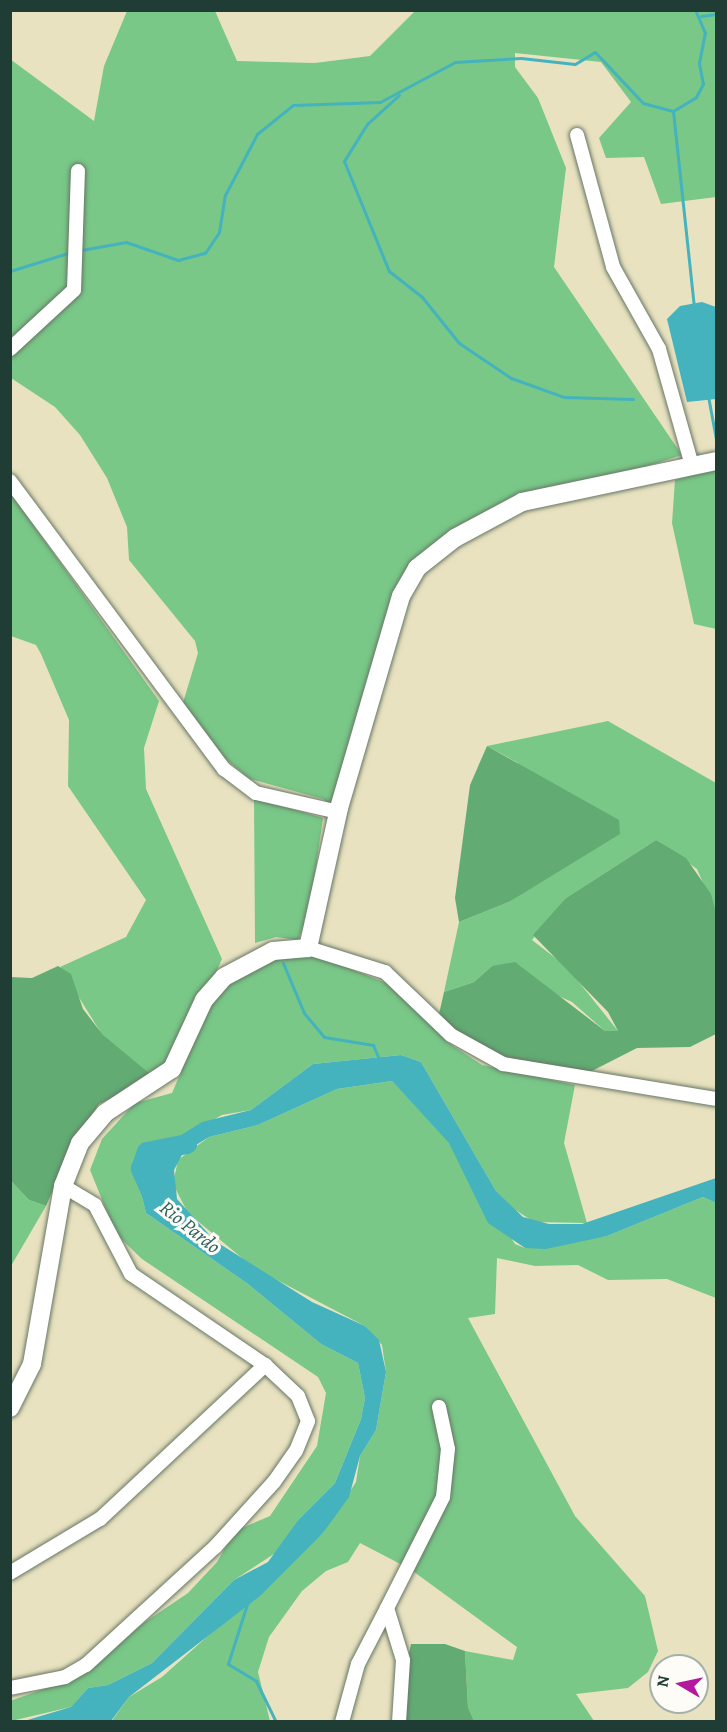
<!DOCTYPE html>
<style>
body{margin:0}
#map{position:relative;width:727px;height:1732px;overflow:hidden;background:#e9e2c0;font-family:Alegreya,serif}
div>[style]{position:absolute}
.green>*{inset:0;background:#79c888}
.forest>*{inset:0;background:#62ac74}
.water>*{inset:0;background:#44b3bd}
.stream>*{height:3px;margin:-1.5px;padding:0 1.5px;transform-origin:1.5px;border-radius:1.5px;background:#44b3bd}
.river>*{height:20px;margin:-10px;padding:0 10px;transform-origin:10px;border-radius:10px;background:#44b3bd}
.roads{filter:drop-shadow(0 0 2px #667765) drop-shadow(0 0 2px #667765)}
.minor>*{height:14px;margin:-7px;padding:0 7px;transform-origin:7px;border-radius:7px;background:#fff}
.major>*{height:18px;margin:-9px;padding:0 9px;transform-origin:9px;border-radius:9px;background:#fff}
span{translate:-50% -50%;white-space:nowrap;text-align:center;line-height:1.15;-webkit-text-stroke:6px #fdfcf7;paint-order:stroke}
.water-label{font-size:20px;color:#2a605d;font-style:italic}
.frame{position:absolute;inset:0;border:12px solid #1f3d34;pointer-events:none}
.north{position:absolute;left:649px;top:1654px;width:60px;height:60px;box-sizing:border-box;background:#fdfcf7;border:2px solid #a4b0a9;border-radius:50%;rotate:279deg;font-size:16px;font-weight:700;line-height:24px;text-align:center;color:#1f3d34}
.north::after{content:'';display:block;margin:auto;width:21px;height:27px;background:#b5179e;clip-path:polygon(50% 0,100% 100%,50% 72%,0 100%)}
</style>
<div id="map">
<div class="green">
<div style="clip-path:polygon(127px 11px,215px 11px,237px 61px,315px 63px,370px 56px,415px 11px,716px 11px,716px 197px,661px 204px,644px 157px,606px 158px,599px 138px,631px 102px,601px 62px,515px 53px,515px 67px,538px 98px,566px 168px,554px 267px,682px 455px,503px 512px,419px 569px,333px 808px,323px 799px,250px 779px,217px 752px,182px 706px,198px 653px,195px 641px,129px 560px,127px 527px,107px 478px,80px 435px,55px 407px,11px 378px,10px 59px,94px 121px,104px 66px)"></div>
<div style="clip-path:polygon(716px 469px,716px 629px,694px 624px,672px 523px,675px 480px)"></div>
<div style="clip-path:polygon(10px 492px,159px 701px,144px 748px,146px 789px,222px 959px,186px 1039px,154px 1077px,103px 1036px,60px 967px,126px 937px,146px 900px,68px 786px,69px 720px,41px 654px,36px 645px,11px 636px)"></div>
<div style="clip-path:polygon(608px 721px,716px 783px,716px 913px,697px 869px,656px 840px,566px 898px,532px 940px,567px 967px,618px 1031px,605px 1031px,572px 1002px,492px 966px,474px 982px,444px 992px,459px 922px,509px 902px,555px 871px,518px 763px,487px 746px)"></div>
<div style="clip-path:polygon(254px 798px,323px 818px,309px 914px,298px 940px,276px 937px,255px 943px)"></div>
<div style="clip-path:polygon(303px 951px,392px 985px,447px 1042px,482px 1065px,575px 1085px,564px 1143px,587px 1223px,534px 1222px,514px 1209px,496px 1191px,421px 1062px,401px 1055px,313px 1064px,251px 1110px,222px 1115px,151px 1154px,140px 1189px,146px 1213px,248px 1284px,321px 1344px,358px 1363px,365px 1398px,361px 1419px,335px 1483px,299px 1519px,280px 1550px,234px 1580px,152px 1663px,108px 1685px,88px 1688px,71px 1707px,11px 1721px,10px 1701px,78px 1677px,108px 1647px,188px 1593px,217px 1562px,235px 1531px,270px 1516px,317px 1446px,326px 1393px,318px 1377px,142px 1259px,116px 1234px,90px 1170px,102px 1139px,135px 1103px,172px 1093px,215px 993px,252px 962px)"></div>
<div style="clip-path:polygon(392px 1081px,450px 1143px,515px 1244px,525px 1248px,607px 1236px,703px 1197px,716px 1203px,716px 1298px,667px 1279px,608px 1280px,578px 1265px,535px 1266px,497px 1258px,495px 1314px,468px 1318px,575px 1516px,645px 1596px,658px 1651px,648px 1672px,628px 1688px,576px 1694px,594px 1721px,474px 1721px,468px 1707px,465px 1651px,513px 1660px,517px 1647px,410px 1569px,360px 1543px,348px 1562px,326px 1571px,302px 1591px,269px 1637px,258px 1672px,270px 1721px,111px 1722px,129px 1697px,162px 1677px,323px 1533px,356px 1482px,360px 1456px,376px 1430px,386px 1372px,382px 1345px,365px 1326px,254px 1268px,188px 1213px,173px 1184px,178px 1160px,209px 1137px,258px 1125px,337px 1089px)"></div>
<div style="clip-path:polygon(11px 1181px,29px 1200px,46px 1206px,11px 1266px)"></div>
</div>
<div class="forest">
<div style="clip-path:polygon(487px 746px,619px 820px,620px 834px,509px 902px,459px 922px,455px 898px,470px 785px)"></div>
<div style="clip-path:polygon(656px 840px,686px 858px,711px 894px,716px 913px,716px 1034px,690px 1047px,637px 1048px,588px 1073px,508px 1060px,457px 1032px,439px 1014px,444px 992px,474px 982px,492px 966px,515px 962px,605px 1031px,618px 1031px,608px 1012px,533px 935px,566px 898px)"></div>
<div style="clip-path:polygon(58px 966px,71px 974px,83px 1009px,103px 1035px,154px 1077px,99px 1104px,75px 1139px,46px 1206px,29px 1200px,11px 1181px,10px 977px,32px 978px)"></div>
<div style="clip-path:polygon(411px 1644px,445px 1644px,465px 1651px,468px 1707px,474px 1721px,394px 1722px)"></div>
</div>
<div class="water">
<div style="clip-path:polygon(702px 302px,716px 307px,716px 399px,687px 402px,667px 319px,680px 306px)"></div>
<div style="clip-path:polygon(401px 1055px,421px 1062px,496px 1191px,523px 1217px,549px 1224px,582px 1224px,716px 1178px,716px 1203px,703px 1197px,607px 1236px,546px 1249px,525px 1248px,488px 1223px,449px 1143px,392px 1081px,337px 1089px,258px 1125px,209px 1137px,183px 1153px,174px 1170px,177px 1199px,215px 1241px,312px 1302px,365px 1326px,379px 1340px,386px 1372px,376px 1430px,360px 1456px,349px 1497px,323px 1533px,260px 1596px,129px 1697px,111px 1721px,24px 1721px,71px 1707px,88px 1688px,108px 1685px,152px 1663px,234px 1580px,268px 1562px,299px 1519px,335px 1483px,361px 1419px,365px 1398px,358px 1363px,321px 1344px,248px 1284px,146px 1213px,140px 1189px,151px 1154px,202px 1122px,251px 1110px,313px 1064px)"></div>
</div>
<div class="stream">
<div style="left:701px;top:16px;width:15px;rotate:-8deg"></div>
<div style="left:399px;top:95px;width:43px;rotate:137.8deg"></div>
<div style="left:367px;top:124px;width:44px;rotate:121.9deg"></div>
<div style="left:344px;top:161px;width:119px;rotate:67.8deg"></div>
<div style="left:389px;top:271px;width:42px;rotate:38.2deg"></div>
<div style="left:422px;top:297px;width:59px;rotate:51.2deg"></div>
<div style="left:459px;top:343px;width:63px;rotate:33.9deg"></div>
<div style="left:511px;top:378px;width:56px;rotate:19.7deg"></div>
<div style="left:564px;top:397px;width:69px;rotate:1.7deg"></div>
<div style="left:673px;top:111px;width:196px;rotate:83.9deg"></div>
<div style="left:81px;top:250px;width:46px;rotate:-10.1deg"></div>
<div style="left:126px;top:242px;width:55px;rotate:19.1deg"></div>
<div style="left:178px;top:260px;width:28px;rotate:-15deg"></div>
<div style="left:205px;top:253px;width:25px;rotate:-56deg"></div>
<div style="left:219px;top:232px;width:37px;rotate:-81deg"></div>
<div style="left:225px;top:195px;width:69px;rotate:-62.3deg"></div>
<div style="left:257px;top:134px;width:46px;rotate:-38.9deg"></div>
<div style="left:293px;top:105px;width:87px;rotate:-2deg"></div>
<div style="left:380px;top:102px;width:85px;rotate:-28.1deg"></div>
<div style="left:455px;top:62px;width:66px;rotate:-3.5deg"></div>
<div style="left:521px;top:58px;width:54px;rotate:6.3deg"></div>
<div style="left:575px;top:64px;width:23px;rotate:-31deg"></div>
<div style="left:595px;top:52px;width:70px;rotate:46.7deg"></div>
<div style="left:643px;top:103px;width:31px;rotate:15deg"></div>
<div style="left:673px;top:111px;width:27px;rotate:-31deg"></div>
<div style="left:696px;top:97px;width:15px;rotate:-62deg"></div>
<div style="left:703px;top:84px;width:21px;rotate:-101deg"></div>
<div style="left:699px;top:63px;width:31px;rotate:-79deg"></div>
<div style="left:705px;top:33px;width:25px;rotate:-113deg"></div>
<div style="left:10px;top:271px;width:64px;rotate:-17.3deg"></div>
<div style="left:708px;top:396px;width:44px;rotate:79.5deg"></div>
<div style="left:283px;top:963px;width:54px;rotate:67.2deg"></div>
<div style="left:304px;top:1013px;width:31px;rotate:50deg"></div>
<div style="left:324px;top:1037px;width:50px;rotate:9.3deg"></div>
<div style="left:373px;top:1045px;width:13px;rotate:67deg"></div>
<div style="left:247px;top:1604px;width:63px;rotate:107.6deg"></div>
<div style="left:228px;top:1664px;width:33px;rotate:31deg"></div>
<div style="left:256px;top:1681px;width:46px;rotate:64deg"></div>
</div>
<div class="river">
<div style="left:153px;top:1196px;width:30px;rotate:-114deg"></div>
<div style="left:141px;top:1169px;width:18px;rotate:-71deg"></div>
<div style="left:147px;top:1152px;width:41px;rotate:-11.3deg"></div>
</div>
<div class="roads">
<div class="minor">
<div style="left:577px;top:135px;width:137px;rotate:74.7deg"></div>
<div style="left:613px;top:267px;width:94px;rotate:60.7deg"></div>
<div style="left:659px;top:349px;width:122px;rotate:74.2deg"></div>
<div style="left:10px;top:349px;width:87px;rotate:-42.7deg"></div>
<div style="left:74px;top:290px;width:119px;rotate:-88.1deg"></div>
<div style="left:10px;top:481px;width:359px;rotate:53.4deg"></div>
<div style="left:224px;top:769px;width:40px;rotate:37deg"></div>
<div style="left:256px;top:793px;width:84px;rotate:13deg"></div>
<div style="left:308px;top:948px;width:81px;rotate:17.3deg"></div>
<div style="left:385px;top:972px;width:91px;rotate:43.7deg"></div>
<div style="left:451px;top:1035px;width:60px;rotate:29.1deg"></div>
<div style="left:503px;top:1064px;width:216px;rotate:9.3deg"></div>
<div style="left:10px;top:1573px;width:105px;rotate:-31deg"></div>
<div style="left:100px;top:1519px;width:226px;rotate:-43deg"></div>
<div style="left:10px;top:1688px;width:56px;rotate:-11.3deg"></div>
<div style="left:65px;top:1677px;width:24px;rotate:-30deg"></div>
<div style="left:86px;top:1665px;width:175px;rotate:-42.5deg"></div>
<div style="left:215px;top:1547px;width:88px;rotate:-47.8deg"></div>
<div style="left:274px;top:1482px;width:38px;rotate:-55deg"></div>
<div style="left:296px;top:1451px;width:32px;rotate:-68deg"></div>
<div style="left:308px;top:1421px;width:27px;rotate:-112deg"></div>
<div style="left:298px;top:1396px;width:45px;rotate:-136.8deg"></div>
<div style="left:265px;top:1365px;width:162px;rotate:-145.8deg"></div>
<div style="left:131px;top:1274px;width:78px;rotate:-117.6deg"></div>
<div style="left:95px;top:1205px;width:37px;rotate:-149deg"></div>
<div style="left:342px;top:1722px;width:60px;rotate:-74.6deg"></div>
<div style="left:358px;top:1664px;width:63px;rotate:-62.6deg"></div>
<div style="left:399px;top:1722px;width:62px;rotate:-86.3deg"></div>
<div style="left:403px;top:1660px;width:54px;rotate:-107.1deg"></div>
<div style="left:387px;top:1608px;width:124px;rotate:-63.2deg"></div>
<div style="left:443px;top:1497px;width:48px;rotate:-84.1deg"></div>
<div style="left:448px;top:1449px;width:43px;rotate:-102.1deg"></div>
</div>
<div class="major">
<div style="left:10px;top:1408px;width:49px;rotate:-63.4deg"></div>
<div style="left:32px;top:1364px;width:181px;rotate:-80.1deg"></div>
<div style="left:63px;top:1186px;width:46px;rotate:-68.4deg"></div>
<div style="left:80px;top:1143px;width:39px;rotate:-50deg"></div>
<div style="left:105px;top:1113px;width:80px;rotate:-33.3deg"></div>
<div style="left:172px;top:1069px;width:76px;rotate:-65.1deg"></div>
<div style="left:204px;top:1000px;width:30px;rotate:-49deg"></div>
<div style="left:224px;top:977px;width:55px;rotate:-28deg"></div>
<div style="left:273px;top:951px;width:35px;rotate:-5deg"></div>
<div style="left:308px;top:948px;width:143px;rotate:-77.5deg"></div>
<div style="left:339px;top:808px;width:221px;rotate:-73.7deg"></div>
<div style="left:401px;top:596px;width:32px;rotate:-60deg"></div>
<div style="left:417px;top:568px;width:48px;rotate:-38.3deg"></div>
<div style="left:455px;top:538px;width:76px;rotate:-28.2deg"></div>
<div style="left:522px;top:502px;width:198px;rotate:-11.9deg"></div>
</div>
</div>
<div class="water-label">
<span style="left:190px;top:1227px;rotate:39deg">Rio Pardo</span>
</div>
<div class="frame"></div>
<div class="north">N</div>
</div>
